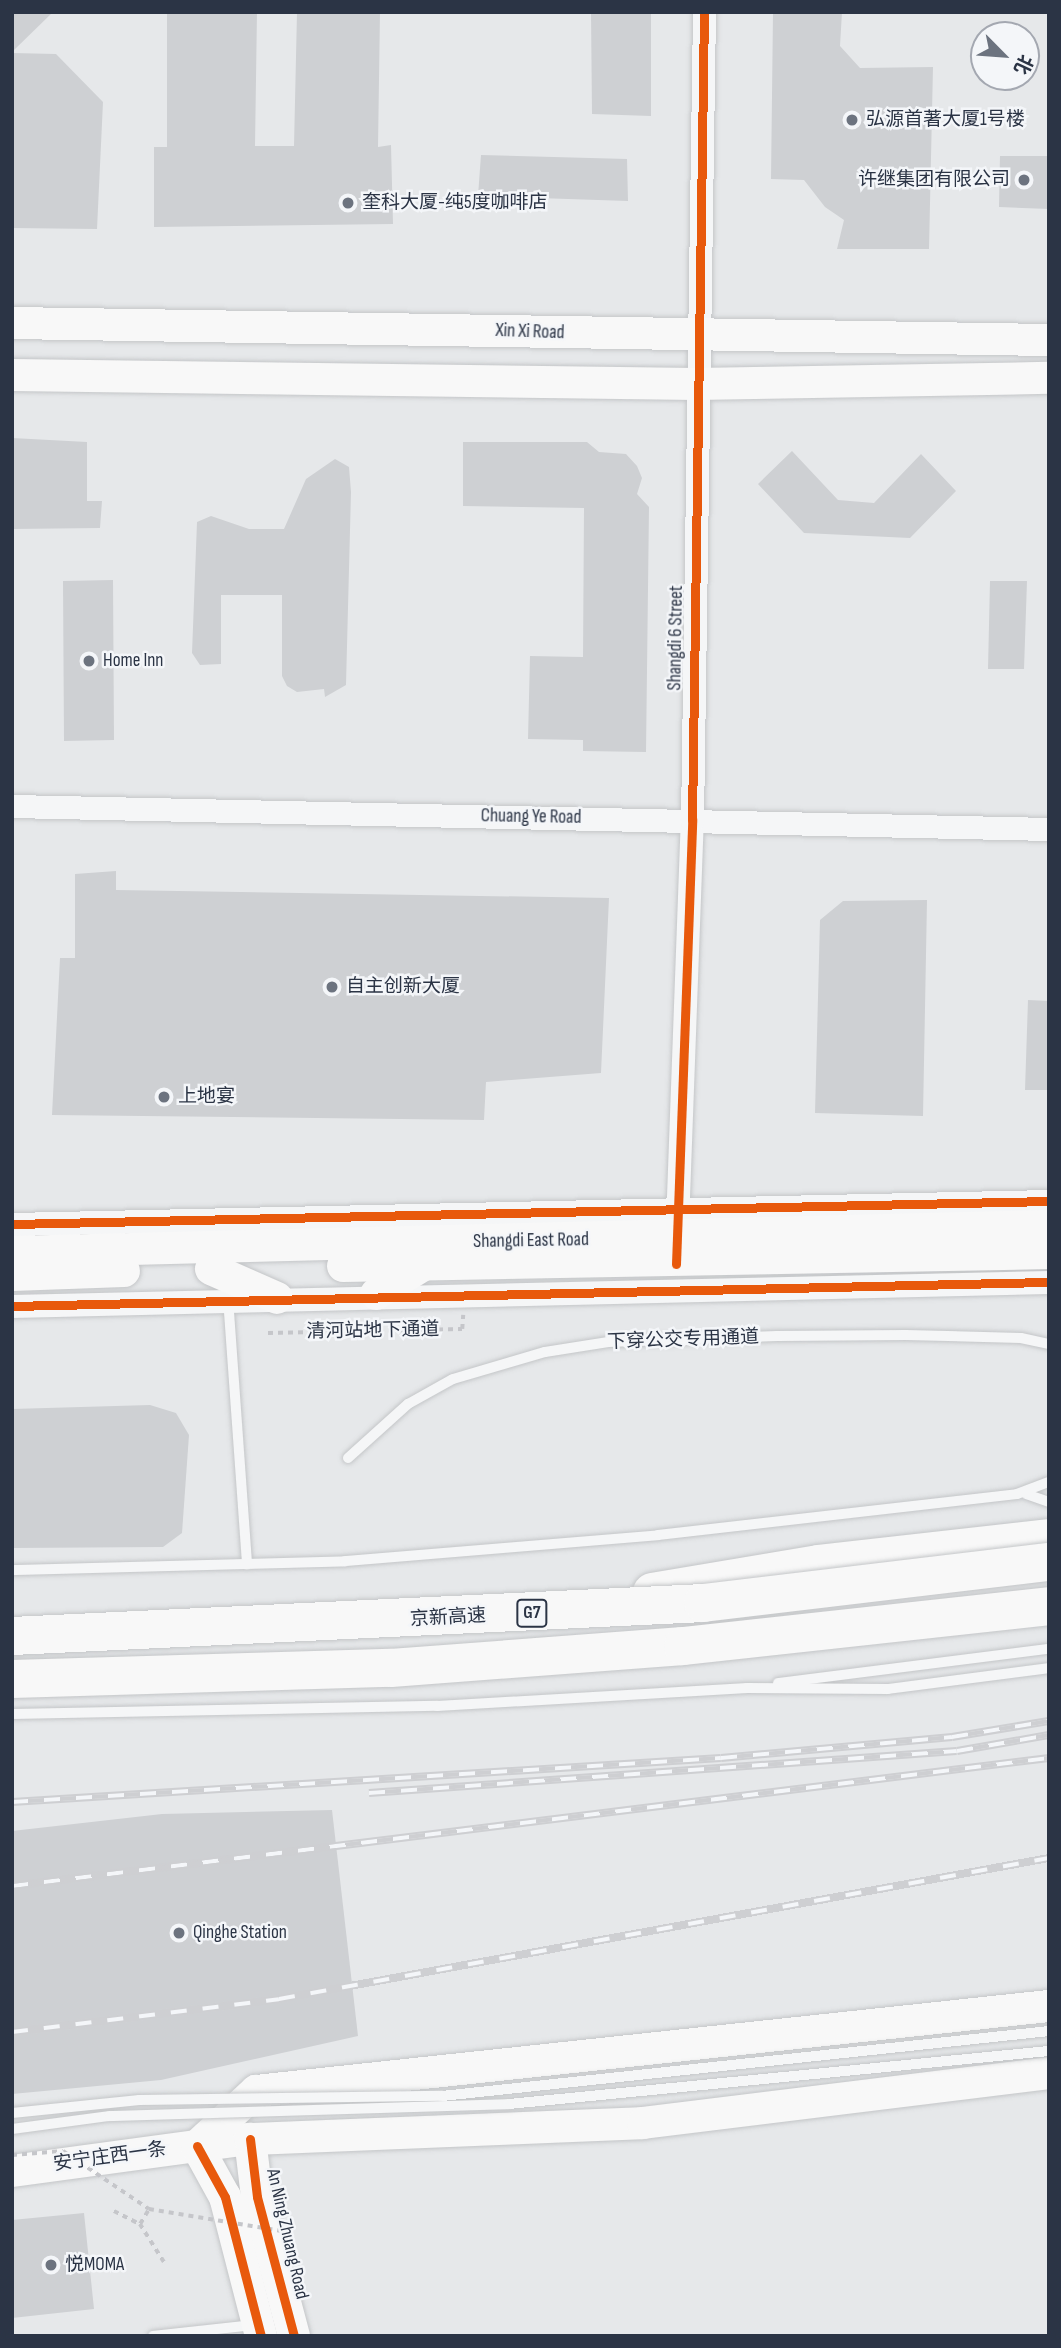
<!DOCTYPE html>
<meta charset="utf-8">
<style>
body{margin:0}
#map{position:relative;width:1061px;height:2348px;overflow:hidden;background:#e6e8ea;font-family:"Sofia Sans Condensed","Noto Sans SC",sans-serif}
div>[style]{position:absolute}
.building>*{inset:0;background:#ced0d3}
.path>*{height:3.5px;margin-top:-1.75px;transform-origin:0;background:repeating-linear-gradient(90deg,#c5c6ca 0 5px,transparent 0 10px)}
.roads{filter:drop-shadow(0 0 2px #c4c6c8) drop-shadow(0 0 2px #c4c6c8)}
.lane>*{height:10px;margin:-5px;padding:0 5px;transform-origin:5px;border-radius:5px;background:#f5f6f7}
.street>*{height:23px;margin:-11.5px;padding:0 11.5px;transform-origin:11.5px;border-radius:11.5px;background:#f5f6f7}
.secondary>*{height:32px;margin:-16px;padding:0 16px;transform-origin:16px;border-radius:16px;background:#f8f8f8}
.highway>*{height:38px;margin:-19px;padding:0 19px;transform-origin:19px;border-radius:19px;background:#f8f8f8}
.rail>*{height:8px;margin-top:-4px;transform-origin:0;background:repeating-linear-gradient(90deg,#f4f6f9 0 16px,#cecfd2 0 32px);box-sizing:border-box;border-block:2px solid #cecfd2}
.path-bridge>*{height:3.5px;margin-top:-1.75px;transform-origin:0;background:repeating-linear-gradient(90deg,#c5c6ca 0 5px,transparent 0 10px)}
.bridges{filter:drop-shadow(0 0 2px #c4c6c8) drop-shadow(0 0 2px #c4c6c8)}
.lane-bridge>*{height:10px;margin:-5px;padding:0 5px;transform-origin:5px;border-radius:5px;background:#f5f6f7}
.highway-bridge>*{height:38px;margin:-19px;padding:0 19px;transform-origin:19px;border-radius:19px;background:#f8f8f8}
.cycleway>*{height:9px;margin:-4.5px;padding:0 4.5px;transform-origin:4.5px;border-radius:4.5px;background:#e8590c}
.dots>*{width:19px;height:19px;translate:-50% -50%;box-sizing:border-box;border:4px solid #f4f6f9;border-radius:50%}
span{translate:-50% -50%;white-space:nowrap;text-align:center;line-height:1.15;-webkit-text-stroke:5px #f4f6f9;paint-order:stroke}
.shield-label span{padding:2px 5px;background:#f4f6f9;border:2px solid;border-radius:5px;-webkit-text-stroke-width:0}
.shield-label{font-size:18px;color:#2b3445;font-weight:700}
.poi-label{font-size:19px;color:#2b3445}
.left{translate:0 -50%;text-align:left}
.right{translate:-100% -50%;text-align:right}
.street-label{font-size:19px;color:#2b3445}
.frame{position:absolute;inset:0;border:14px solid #2b3445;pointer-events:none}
.north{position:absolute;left:970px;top:21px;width:70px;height:70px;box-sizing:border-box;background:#f4f6f9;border:2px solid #a4a8b1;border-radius:50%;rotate:115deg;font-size:19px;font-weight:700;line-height:28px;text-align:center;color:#2b3445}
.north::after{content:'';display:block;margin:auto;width:24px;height:32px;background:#6c737f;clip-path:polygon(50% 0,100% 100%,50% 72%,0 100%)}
</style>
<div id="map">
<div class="building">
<div style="clip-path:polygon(12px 12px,53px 12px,12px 52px)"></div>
<div style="clip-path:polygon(167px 12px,257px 12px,255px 146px,294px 146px,297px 12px,380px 12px,378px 147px,391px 145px,393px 224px,154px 227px,154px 147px,167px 147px)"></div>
<div style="clip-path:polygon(591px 12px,651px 12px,651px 116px,592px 114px)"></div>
<div style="clip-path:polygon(773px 12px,842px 12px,840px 46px,860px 68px,933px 67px,929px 249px,837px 249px,844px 220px,825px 207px,804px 180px,771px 179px)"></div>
<div style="clip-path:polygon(12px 53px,56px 54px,103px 102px,97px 229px,12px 228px)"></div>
<div style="clip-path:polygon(481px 155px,627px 159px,628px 201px,478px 196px)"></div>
<div style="clip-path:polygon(1000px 156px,1049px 156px,1049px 209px,999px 207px)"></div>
<div style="clip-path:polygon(12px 438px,87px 442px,87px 501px,102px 501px,100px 528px,12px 529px)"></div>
<div style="clip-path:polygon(463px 442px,587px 442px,599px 452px,626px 454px,637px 466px,642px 478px,637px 494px,649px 507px,646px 752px,583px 751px,583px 740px,528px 739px,530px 656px,583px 657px,584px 508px,463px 506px)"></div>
<div style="clip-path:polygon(792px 451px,838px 500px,874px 503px,921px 454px,956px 491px,910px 538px,804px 533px,758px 484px)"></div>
<div style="clip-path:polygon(335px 459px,349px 467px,351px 492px,346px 685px,325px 697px,324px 689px,297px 692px,287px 686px,282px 676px,282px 595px,221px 595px,221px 664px,200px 665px,192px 653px,197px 522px,211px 516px,249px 529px,284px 529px,306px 479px)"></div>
<div style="clip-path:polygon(113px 580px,114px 740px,64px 741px,63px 581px)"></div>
<div style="clip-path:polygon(990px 581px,1027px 581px,1024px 669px,988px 669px)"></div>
<div style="clip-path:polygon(116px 871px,116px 890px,609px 898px,601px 1073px,486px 1082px,484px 1120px,52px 1115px,60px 958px,75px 958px,75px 874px)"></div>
<div style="clip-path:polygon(927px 900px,923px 1116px,815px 1113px,820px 920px,843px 901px)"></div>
<div style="clip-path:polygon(1028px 1000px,1049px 1001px,1049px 1090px,1025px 1090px)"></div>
<div style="clip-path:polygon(150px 1405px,176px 1413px,189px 1435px,182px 1533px,163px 1547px,12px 1548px,12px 1409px)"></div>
<div style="clip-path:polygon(332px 1810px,358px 2036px,161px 2080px,12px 2094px,12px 1831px,162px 1814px)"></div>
<div style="clip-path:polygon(84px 2213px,94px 2309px,12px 2318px,12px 2220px)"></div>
</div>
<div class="path">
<div style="left:268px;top:1333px;width:194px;rotate:-1.2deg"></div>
<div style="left:462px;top:1329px;width:14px;rotate:-86deg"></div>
<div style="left:114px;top:2211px;width:29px;rotate:27deg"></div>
<div style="left:140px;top:2224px;width:45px;rotate:57.7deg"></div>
<div style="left:140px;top:2224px;width:17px;rotate:-59deg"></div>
</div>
<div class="roads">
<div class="lane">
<div style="left:228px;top:1298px;width:267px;rotate:85.9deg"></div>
<div style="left:348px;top:1458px;width:81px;rotate:-42deg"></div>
<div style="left:408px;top:1404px;width:51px;rotate:-29.1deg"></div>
<div style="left:453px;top:1379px;width:96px;rotate:-16.4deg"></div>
<div style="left:545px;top:1352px;width:64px;rotate:-9deg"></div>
<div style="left:608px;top:1342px;width:169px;rotate:-2deg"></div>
<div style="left:777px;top:1336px;width:129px;rotate:-0.4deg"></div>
<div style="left:906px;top:1335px;width:115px;rotate:1.5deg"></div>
<div style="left:1021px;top:1338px;width:29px;rotate:12deg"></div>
<div style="left:1026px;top:1494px;width:24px;rotate:19deg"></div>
<div style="left:12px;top:1570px;width:333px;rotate:-1.5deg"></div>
<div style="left:345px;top:1561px;width:314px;rotate:-4.7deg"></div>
<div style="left:658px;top:1535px;width:361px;rotate:-6.5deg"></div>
<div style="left:1017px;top:1494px;width:34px;rotate:-21deg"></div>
<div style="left:778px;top:1683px;width:273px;rotate:-7.2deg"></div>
<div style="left:12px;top:1714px;width:425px;rotate:-1.1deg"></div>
<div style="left:437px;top:1706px;width:311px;rotate:-3.3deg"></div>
<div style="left:747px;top:1688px;width:141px;rotate:0.4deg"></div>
<div style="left:888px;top:1689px;width:162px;rotate:-7.4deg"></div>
<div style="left:153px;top:2336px;width:103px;rotate:-6.2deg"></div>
</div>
<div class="street">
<div style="left:12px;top:806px;width:1037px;rotate:1.27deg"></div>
<div style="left:12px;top:1224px;width:1037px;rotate:-1.27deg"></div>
<div style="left:676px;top:1251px;width:431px;rotate:-87.9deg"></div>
<div style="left:692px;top:820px;width:808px;rotate:-89.15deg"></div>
<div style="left:12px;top:1306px;width:1037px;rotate:-1.33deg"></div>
</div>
<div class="secondary">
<div style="left:12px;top:323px;width:1037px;rotate:0.94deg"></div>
<div style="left:12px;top:375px;width:684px;rotate:0.75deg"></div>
<div style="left:696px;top:384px;width:353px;rotate:-1deg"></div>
<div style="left:12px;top:1252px;width:1037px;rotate:-1.44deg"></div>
<div style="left:343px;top:1266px;width:706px;rotate:-1.05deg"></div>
<div style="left:211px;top:1269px;width:72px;rotate:23.7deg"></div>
<div style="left:12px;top:1275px;width:112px;rotate:-2deg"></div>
<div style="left:376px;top:1294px;width:54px;rotate:-31.3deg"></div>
<div style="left:250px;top:2139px;width:58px;rotate:83.1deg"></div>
<div style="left:257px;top:2197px;width:144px;rotate:75.1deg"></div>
<div style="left:12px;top:2171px;width:240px;rotate:-7.7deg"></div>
<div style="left:250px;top:2139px;width:393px;rotate:-2.3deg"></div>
<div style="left:643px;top:2123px;width:409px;rotate:-7deg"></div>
<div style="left:261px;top:2336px;width:144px;rotate:-104.5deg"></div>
<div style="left:225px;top:2197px;width:58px;rotate:-118.8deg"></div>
<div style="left:197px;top:2146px;width:81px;rotate:-43deg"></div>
<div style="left:256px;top:2091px;width:798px;rotate:-6.12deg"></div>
</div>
<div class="highway">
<div style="left:652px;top:1592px;width:169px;rotate:-9.5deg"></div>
<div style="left:819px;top:1564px;width:231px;rotate:-6.4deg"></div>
</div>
</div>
<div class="rail">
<div style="left:369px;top:1793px;width:589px;rotate:-4.09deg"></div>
<div style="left:957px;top:1751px;width:93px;rotate:-9.9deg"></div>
<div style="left:12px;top:1802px;width:710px;rotate:-3.55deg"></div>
<div style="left:721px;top:1758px;width:232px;rotate:-5.2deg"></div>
<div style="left:952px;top:1737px;width:98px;rotate:-9.4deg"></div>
<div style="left:12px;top:1886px;width:1045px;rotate:-7.04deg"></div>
<div style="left:12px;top:2032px;width:269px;rotate:-7deg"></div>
<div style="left:279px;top:1999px;width:783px;rotate:-10.38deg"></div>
</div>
<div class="path-bridge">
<div style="left:12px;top:2155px;width:51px;rotate:-4.5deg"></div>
<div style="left:63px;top:2151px;width:104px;rotate:34deg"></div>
<div style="left:149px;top:2209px;width:147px;rotate:9.4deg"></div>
</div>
<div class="bridges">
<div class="lane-bridge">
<div style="left:12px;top:2113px;width:128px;rotate:-5.8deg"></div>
<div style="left:139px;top:2100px;width:303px;rotate:-0.8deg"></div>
<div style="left:442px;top:2096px;width:610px;rotate:-6.11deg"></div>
<div style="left:12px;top:2129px;width:99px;rotate:-7.6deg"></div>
<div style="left:110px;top:2116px;width:399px;rotate:-1.7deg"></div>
<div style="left:509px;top:2104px;width:543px;rotate:-5.61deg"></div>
</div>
<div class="highway-bridge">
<div style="left:12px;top:1636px;width:692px;rotate:-2.73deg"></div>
<div style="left:703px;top:1603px;width:348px;rotate:-6.8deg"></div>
<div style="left:12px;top:1679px;width:379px;rotate:-1.7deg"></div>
<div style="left:391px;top:1668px;width:293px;rotate:-4.3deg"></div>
<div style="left:683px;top:1646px;width:368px;rotate:-6.2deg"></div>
</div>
</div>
<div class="cycleway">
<div style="left:12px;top:1224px;width:1037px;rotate:-1.27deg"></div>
<div style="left:676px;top:1264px;width:444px;rotate:-87.9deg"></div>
<div style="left:692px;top:820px;width:808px;rotate:-89.15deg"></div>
<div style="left:12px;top:1306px;width:1037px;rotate:-1.33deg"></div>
<div style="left:250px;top:2139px;width:58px;rotate:83.1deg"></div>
<div style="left:257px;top:2197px;width:144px;rotate:75.1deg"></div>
<div style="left:197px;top:2146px;width:58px;rotate:61.2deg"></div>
<div style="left:225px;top:2197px;width:144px;rotate:75.5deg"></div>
</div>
<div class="dots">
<div style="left:852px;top:120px;background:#6c737f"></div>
<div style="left:1024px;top:180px;background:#6c737f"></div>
<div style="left:348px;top:203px;background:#6c737f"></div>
<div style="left:89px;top:661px;background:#6c737f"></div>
<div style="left:332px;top:987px;background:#6c737f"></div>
<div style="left:164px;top:1097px;background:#6c737f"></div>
<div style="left:179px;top:1933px;background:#6c737f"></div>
<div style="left:51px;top:2265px;background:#6c737f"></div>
</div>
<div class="shield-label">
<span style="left:532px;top:1613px">G7</span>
</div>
<div class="poi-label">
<span class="left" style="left:866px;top:120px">弘源首著大厦1号楼</span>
<span class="right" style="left:1010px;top:180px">许继集团有限公司</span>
<span class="left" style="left:362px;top:203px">奎科大厦-纯5度咖啡店</span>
<span class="left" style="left:103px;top:661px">Home Inn</span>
<span class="left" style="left:346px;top:987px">自主创新大厦</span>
<span class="left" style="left:178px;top:1097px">上地宴</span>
<span class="left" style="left:193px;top:1933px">Qinghe Station</span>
<span class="left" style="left:65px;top:2265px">悦MOMA</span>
</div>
<div class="street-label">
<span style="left:530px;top:332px;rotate:2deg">Xin Xi Road</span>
<span style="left:676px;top:638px;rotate:-89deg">Shangdi 6 Street</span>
<span style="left:531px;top:817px;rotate:1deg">Chuang Ye Road</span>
<span style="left:531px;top:1241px;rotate:-1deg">Shangdi East Road</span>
<span style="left:373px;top:1331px;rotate:-1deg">清河站地下通道</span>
<span style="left:683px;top:1340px;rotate:-2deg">下穿公交专用通道</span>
<span style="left:448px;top:1618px;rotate:-3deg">京新高速</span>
<span style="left:110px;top:2157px;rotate:-8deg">安宁庄西一条</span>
<span style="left:287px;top:2234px;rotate:77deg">An Ning Zhuang Road</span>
</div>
<div class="frame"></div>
<div class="north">北</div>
</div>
